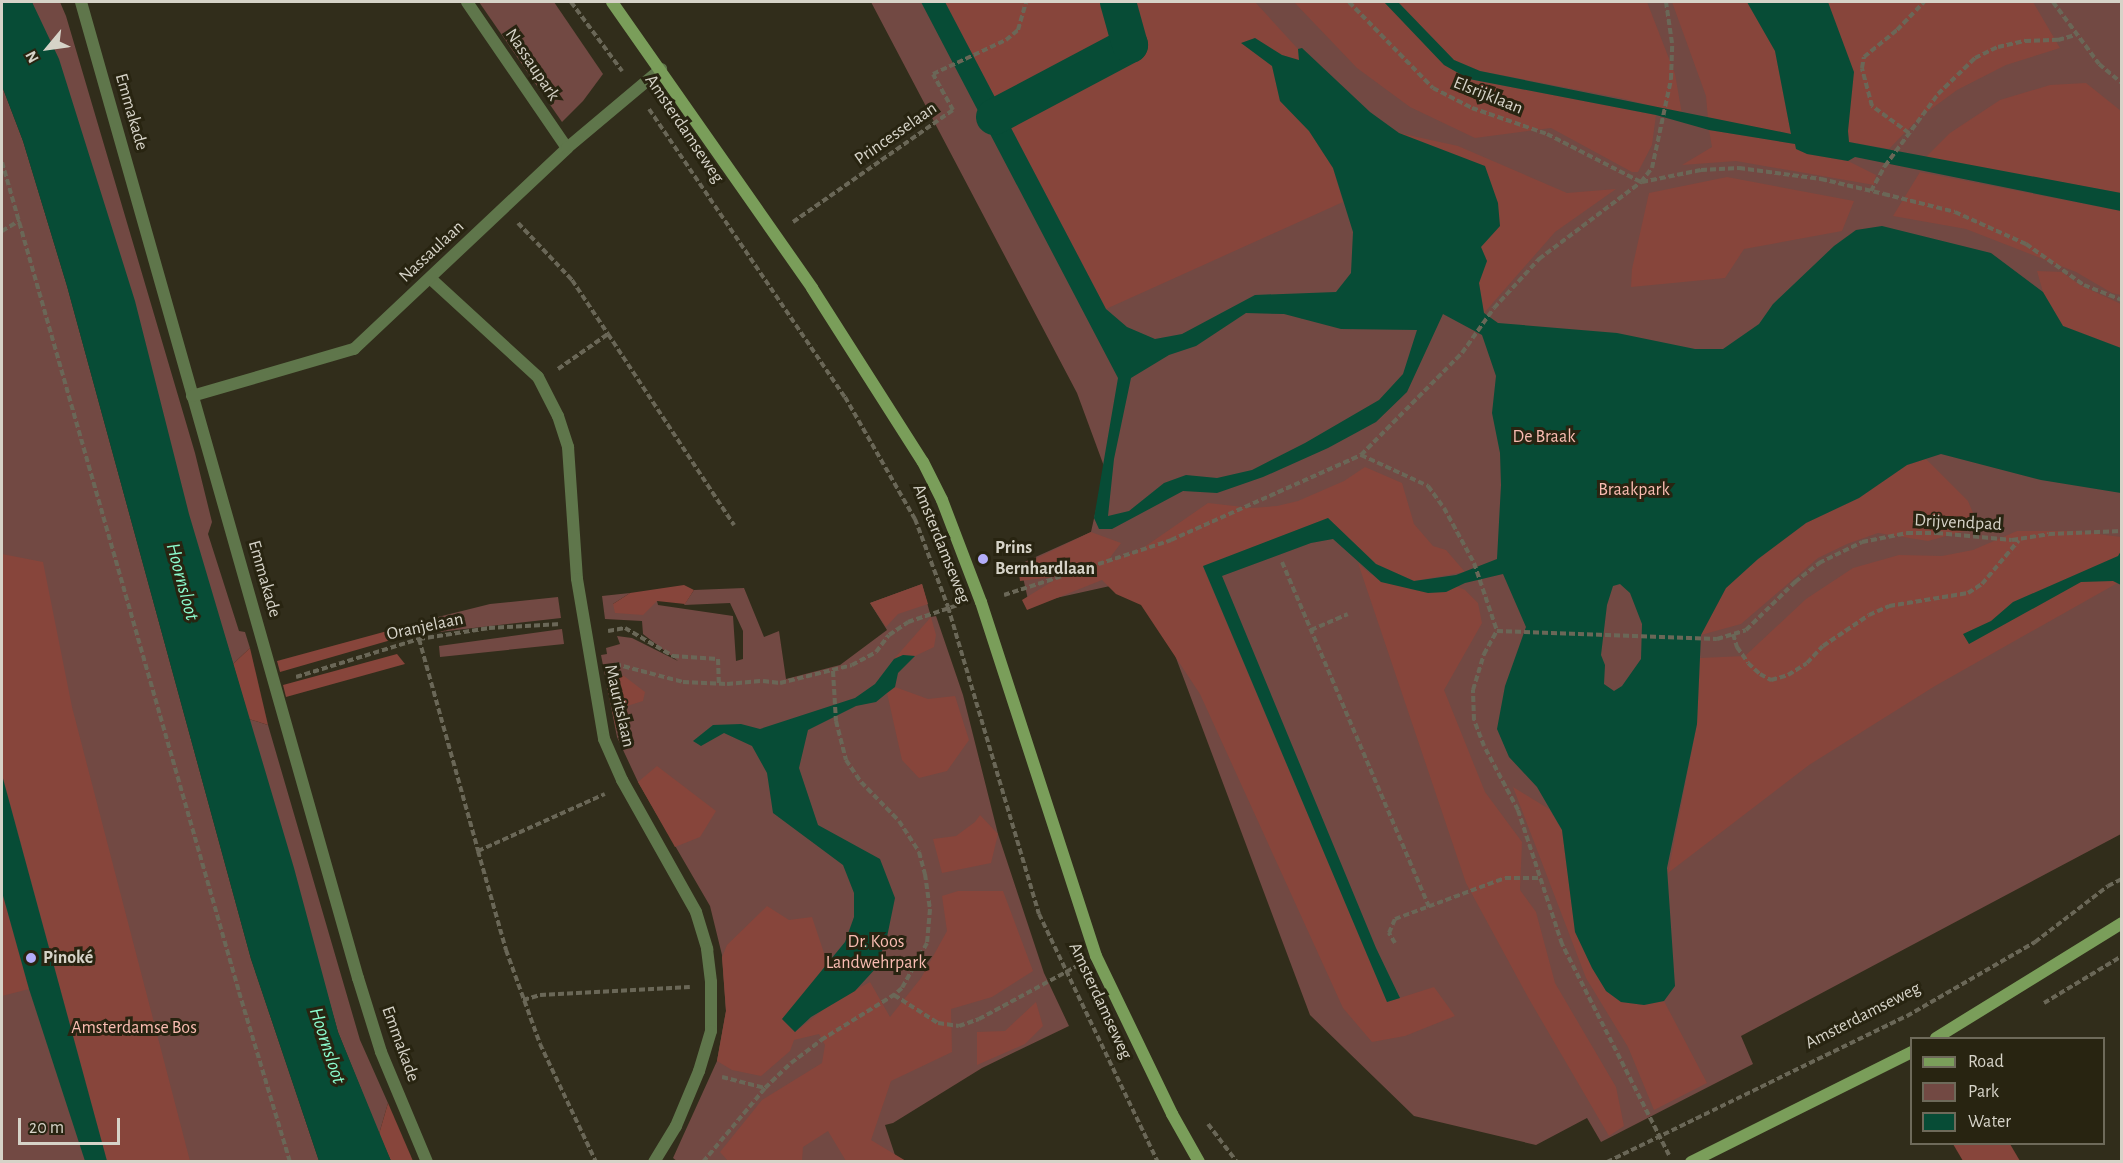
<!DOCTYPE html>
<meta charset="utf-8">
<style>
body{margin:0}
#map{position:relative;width:2123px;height:1163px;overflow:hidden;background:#312d1b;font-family:"Alegreya Sans",sans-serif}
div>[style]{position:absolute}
.green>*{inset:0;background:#724943}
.forest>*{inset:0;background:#87453b}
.water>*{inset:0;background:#074c36}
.canal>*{height:36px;margin:-18px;padding:0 18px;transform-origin:18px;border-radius:18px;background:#074c36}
.path>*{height:4px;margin-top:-2px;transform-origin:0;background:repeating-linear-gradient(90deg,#6a6757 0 6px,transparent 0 9px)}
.street>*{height:12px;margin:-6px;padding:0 6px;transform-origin:6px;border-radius:6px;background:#5f764b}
.secondary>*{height:12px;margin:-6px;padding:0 6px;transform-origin:6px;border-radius:6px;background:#7a9e5a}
.dots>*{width:16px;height:16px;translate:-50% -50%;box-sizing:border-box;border:3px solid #282411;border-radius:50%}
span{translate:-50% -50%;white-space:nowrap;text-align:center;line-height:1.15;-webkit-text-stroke:6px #282411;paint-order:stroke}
.street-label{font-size:18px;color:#d6d3c8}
.park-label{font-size:18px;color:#f9bcb1}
.poi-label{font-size:18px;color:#d6d3c8;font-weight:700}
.left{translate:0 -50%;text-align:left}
.water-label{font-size:20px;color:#8cfcce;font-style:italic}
.frame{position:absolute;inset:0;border:3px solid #d6d3c8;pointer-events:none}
.legend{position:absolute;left:1910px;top:1037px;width:195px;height:108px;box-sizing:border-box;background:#282411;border:2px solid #6e6a5a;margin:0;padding:8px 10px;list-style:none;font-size:18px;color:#d6d3c8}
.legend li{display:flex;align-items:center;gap:12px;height:30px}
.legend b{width:30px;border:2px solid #6e6a5a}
.north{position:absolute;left:18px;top:18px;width:60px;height:60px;-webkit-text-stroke:4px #282411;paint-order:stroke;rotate:241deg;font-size:16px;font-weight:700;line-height:24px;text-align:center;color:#d6d3c8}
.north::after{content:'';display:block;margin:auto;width:21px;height:27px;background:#d6d3c8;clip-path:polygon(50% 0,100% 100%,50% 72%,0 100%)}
.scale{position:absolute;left:18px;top:1118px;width:102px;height:27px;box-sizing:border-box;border:3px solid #d6d3c8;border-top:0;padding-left:8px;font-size:18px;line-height:21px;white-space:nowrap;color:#d6d3c8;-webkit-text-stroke:4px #282411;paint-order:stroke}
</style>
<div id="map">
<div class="green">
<div style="clip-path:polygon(32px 2px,60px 2px,66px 16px,195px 453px,212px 522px,208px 534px,239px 631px,245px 632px,250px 648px,233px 664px)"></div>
<div style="clip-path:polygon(479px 2px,554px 2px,603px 74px,583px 101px,562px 122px)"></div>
<div style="clip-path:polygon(871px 2px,2121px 2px,2121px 834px,1741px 1036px,1753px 1064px,1601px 1142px,1587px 1118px,1536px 1145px,1414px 1116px,1310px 1015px,1146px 578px,1029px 604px,1020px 564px,1091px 532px,1105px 469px,1077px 393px)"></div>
<div style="clip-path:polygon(2px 86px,23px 141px,67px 286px,251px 959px,319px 1161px,2px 1161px)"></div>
<div style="clip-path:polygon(922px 584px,931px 617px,936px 616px,963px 695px,998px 834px,1044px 973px,1069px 1026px,982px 1068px,893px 1123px,885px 1125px,897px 1161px,678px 1162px,673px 1158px,717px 1061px,726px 1011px,722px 955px,710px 906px,638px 782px,617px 737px,601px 655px,607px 654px,606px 648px,620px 644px,617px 636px,632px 638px,678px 661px,643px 634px,642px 621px,605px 619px,602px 596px,630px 593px,613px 604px,657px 601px,658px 605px,733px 616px,736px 661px,743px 659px,743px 631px,730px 603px,684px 605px,694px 590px,744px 588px,764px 637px,779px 631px,786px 679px,840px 665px,887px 630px,870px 603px)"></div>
<div style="clip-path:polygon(558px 597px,561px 618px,439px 632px,438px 617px,490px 604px)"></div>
<div style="clip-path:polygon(562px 629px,564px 644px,440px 657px,439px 646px)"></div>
<div style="clip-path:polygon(249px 719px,268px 725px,360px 1040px,388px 1103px,379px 1134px,338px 1032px)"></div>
</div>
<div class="forest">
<div style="clip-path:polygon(945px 2px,1255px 2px,1298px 49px,1299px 61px,1282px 55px,1255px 38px,1242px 43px,1272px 66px,1280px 101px,1309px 131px,1333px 168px,1343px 202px,1106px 309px)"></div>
<div style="clip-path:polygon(1294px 2px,1384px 2px,1444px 64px,1469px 79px,1656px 115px,1652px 145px,1638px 172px,1632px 172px,1551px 128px,1475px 138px,1410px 107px,1357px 68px)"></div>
<div style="clip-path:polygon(1398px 2px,1647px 2px,1675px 74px,1682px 114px,1621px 98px,1480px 71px,1454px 60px)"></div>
<div style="clip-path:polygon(1672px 2px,1747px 2px,1775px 51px,1791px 134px,1708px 119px,1706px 96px)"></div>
<div style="clip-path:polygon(1828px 2px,2033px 2px,2060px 48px,2006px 65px,1957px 90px,1919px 118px,1889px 149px,1849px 142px)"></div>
<div style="clip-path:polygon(2086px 83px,2121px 111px,2121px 193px,1925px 158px,1950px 133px,2000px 100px,2050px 85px)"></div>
<div style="clip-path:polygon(1709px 130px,1795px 144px,1807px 154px,1848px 161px,1876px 175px,1874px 185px,1736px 161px,1682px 165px,1712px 147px)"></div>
<div style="clip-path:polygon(1399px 133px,1458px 146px,1567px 193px,1616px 189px,1555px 232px,1484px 313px,1479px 283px,1487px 261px,1481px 247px)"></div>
<div style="clip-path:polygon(1920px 172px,2121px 211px,2121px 295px,2112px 293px,2076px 272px,1966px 229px,1893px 216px)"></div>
<div style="clip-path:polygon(1727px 177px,1854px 201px,1842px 231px,1744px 249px,1725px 278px,1631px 287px,1632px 269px,1649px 193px)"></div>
<div style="clip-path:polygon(2037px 271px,2062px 272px,2080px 285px,2121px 304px,2121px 348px,2063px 326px,2043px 292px)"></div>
<div style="clip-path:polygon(1926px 459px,1968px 501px,1979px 527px,1928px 541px,1878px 533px,1847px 544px,1818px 558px,1741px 624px,1701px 635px,1726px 588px,1758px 559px,1806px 523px,1859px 498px,1907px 465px)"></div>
<div style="clip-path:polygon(1365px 467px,1402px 483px,1414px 524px,1433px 546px,1446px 550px,1465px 572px,1414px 581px,1376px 564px,1328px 518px,1203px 567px,1387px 1002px,1434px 987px,1455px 1016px,1405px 1036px,1372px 1042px,1343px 1008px,1200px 694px,1141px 605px,1116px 594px,1102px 580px,1027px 610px,1022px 600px,1061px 576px,1020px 581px,1018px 567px,1091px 532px,1121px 543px,1106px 563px,1143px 548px,1208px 503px,1252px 508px,1277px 506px,1298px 501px,1344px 481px)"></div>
<div style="clip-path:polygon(2017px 531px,2075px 531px,2121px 537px,2121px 581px,1935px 686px,1809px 765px,1668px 873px,1697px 724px,1700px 658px,1745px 656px,1806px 599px,1853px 568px,1899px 555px,1942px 556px,1973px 550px)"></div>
<div style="clip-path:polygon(2px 554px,43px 562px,72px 707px,190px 1161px,107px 1161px,2px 774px)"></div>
<div style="clip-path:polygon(1358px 563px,1370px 574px,1446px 592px,1456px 586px,1465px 590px,1478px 603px,1482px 623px,1444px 690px,1485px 792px,1522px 842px,1520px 890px,1536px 912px,1555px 983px,1616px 1087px,1624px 1126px,1609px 1136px,1529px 999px,1466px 883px)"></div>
<div style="clip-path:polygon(922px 584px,928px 604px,898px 614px,886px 627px,870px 603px)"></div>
<div style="clip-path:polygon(684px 585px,694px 590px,685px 604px,657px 601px,643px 615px,615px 613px,613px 604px,630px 593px)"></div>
<div style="clip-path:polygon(931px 617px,936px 635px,934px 647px,915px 656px,903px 655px,894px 659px)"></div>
<div style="clip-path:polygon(391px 630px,391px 640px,280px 672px,277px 661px)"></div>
<div style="clip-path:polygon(250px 648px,268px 725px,249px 719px,233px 664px)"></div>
<div style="clip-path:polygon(397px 654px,405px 664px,286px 697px,283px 685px)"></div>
<div style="clip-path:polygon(605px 676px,624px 676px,645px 692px,643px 701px,627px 706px,616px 729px)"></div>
<div style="clip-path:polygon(895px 687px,928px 699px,955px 696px,969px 740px,947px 771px,919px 778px,902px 760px,887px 693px)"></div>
<div style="clip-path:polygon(657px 766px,716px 811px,700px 837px,675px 847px,638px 782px)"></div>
<div style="clip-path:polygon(1513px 787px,1549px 809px,1562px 830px,1575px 931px,1606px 991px,1621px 1002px,1644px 1005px,1664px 1001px,1707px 1083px,1654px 1110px,1628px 1047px,1586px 978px)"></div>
<div style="clip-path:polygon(980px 815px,998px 834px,991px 863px,942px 873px,933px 839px,956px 836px,975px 822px)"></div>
<div style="clip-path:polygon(958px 891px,1003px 891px,1033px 971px,992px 997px,951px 1009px,952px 1052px,891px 1081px,871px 1140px,906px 1161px,846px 1161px,828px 1131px,803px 1147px,802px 1161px,728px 1161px,720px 1152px,762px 1100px,822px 1063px,825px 1045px,819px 1034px,794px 1040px,790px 1051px,761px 1076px,732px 1070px,717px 1061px,726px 1011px,722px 957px,727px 945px,767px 906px,789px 920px,812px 917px,828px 965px,782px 1019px,795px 1032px,833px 1002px,870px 982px,890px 1017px,921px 978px,947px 931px,942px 896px)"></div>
<div style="clip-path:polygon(2px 892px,29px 989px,2px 996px)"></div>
<div style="clip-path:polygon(1036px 1002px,1043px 1026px,1025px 1044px,977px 1065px,977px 1032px,1005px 1031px)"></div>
<div style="clip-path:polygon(388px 1103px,413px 1161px,391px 1161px,379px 1134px)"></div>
<div style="clip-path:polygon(1953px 1144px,2010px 1144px,2020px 1161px,1963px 1161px)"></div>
</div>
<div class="water">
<div style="clip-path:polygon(2px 2px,32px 2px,59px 59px,135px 301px,189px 514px,294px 868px,338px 1032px,391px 1161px,319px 1161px,251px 959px,67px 286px,23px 141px,2px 86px)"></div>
<div style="clip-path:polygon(evenodd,921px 2px,945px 2px,1106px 309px,1127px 327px,1155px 339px,1182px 334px,1255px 295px,1336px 292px,1351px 273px,1353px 232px,1333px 168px,1309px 131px,1280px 101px,1272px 66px,1241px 43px,1255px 38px,1282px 55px,1299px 60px,1298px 49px,1302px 48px,1370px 112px,1399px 133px,1485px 166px,1498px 203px,1500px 226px,1481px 247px,1487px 261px,1479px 283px,1484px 313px,1498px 323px,1617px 333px,1695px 349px,1723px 349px,1759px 324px,1773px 304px,1834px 246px,1856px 230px,1882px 226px,1991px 253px,2043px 292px,2063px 326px,2121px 348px,2121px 493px,2041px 480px,1941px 454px,1907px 465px,1859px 498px,1806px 523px,1758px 559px,1726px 588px,1701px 635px,1697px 724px,1667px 868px,1675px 986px,1664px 1001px,1644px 1005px,1621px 1002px,1606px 991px,1592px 968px,1575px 932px,1562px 830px,1537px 787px,1509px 757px,1497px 729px,1505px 686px,1526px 627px,1503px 574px,1465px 583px,1446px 592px,1428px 593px,1381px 582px,1333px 539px,1311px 543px,1222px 576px,1376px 948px,1400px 998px,1387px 1002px,1203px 566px,1328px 518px,1376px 564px,1414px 581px,1456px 575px,1497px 559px,1501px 485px,1500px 453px,1492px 413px,1496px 376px,1482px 335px,1443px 314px,1407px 392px,1376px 422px,1328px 448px,1263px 477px,1217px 493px,1183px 491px,1112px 529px,1099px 529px,1094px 518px,1118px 378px,921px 2px,1246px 313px,1284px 314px,1341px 329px,1417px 330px,1403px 374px,1379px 400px,1305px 443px,1252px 470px,1217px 478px,1186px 475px,1164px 483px,1129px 511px,1108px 516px,1114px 459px,1131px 378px,1169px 355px,1196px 346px,1246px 313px,921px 2px,1620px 584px,1630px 593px,1642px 624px,1641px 659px,1622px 686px,1614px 691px,1604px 684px,1605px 665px,1601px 655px,1607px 605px,1613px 586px,1620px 584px)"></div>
<div style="clip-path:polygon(1384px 2px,1398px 2px,1454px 60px,1480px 71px,1791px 134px,1775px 51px,1747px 2px,1828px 2px,1854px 72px,1848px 131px,1849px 142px,2121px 193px,2121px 211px,1855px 157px,1848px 161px,1807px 154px,1796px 149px,1795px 144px,1709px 130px,1656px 115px,1469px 79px,1444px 65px)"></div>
<div style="clip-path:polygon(2121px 551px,2121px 585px,2113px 581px,2081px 582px,1969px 644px,1963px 634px,1991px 621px,2013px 602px,2118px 556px)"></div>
<div style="clip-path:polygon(903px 655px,915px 656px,898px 673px,895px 687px,887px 693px,876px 702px,856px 706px,808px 730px,799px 768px,818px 825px,880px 859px,895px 898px,887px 937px,876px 968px,855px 991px,811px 1017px,795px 1032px,782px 1019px,845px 942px,854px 917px,854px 893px,843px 865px,773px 813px,767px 773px,752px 746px,724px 733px,701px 746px,693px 741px,713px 725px,741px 724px,760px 729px,855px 698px,875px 684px,894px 659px)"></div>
<div style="clip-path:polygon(2px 775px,107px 1161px,85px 1161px,29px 989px,2px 892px)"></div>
</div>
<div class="canal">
<div style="left:994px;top:117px;width:154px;rotate:-27.9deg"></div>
<div style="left:1130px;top:45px;width:45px;rotate:-105.6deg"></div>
</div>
<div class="path">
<div style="left:571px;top:2px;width:86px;rotate:53.5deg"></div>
<div style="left:1349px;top:2px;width:120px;rotate:45.7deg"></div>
<div style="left:1433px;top:88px;width:44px;rotate:27.1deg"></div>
<div style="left:1472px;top:108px;width:79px;rotate:19.1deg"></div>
<div style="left:1547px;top:134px;width:106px;rotate:27.1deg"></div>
<div style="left:2053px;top:2px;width:77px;rotate:53.4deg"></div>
<div style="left:2099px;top:64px;width:30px;rotate:40deg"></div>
<div style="left:649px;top:109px;width:348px;rotate:55.8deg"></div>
<div style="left:845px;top:397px;width:141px;rotate:60.2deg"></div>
<div style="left:915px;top:519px;width:94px;rotate:69.4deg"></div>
<div style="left:948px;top:607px;width:320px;rotate:73.5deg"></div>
<div style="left:1039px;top:914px;width:275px;rotate:64.4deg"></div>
<div style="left:1909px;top:133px;width:46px;rotate:-143.9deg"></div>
<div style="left:1872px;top:106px;width:39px;rotate:-105deg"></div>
<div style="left:1862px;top:68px;width:11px;rotate:-80deg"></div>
<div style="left:1864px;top:57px;width:43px;rotate:-39.3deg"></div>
<div style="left:1897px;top:30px;width:39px;rotate:-46deg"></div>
<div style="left:2px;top:162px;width:863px;rotate:74.06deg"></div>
<div style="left:239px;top:992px;width:177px;rotate:73.3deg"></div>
<div style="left:1642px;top:182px;width:60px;rotate:-11.5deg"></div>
<div style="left:1701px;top:170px;width:38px;rotate:-3deg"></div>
<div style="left:1739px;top:168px;width:83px;rotate:7.6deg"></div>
<div style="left:1821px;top:179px;width:65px;rotate:13.4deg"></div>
<div style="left:1884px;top:194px;width:73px;rotate:14.2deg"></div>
<div style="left:1955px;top:212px;width:78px;rotate:24.3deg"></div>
<div style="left:2026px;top:244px;width:71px;rotate:35.3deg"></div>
<div style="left:2084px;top:285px;width:41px;rotate:21.5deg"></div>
<div style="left:1871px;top:191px;width:29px;rotate:-61deg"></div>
<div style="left:1885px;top:166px;width:89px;rotate:-53.6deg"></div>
<div style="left:1938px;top:94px;width:52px;rotate:-44.2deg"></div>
<div style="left:1975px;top:58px;width:25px;rotate:-26deg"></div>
<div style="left:1998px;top:47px;width:28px;rotate:-13deg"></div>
<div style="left:2025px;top:41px;width:33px;rotate:-2deg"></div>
<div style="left:2058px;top:40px;width:18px;rotate:-16deg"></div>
<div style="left:793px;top:222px;width:195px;rotate:-35deg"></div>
<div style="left:953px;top:110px;width:41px;rotate:-119.1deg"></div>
<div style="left:933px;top:74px;width:81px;rotate:-25deg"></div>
<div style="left:1006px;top:40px;width:16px;rotate:-40deg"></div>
<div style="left:1018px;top:30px;width:29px;rotate:-74deg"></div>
<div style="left:518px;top:223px;width:79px;rotate:46.5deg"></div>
<div style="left:572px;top:280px;width:65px;rotate:56.3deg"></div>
<div style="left:2px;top:231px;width:21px;rotate:-31deg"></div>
<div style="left:558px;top:369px;width:61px;rotate:-35deg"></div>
<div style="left:608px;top:334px;width:229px;rotate:56.6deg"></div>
<div style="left:1361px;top:455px;width:74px;rotate:24.8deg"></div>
<div style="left:1428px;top:486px;width:27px;rotate:54deg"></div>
<div style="left:1444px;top:508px;width:63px;rotate:61.4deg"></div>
<div style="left:1474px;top:563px;width:72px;rotate:71.3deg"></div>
<div style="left:1282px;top:562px;width:375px;rotate:66.9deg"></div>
<div style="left:1004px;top:595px;width:176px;rotate:-18.2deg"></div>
<div style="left:1171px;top:540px;width:208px;rotate:-24.1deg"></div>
<div style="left:1361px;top:455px;width:144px;rotate:-45.3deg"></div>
<div style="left:1462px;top:353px;width:55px;rotate:-54.6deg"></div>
<div style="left:1494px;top:308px;width:67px;rotate:-47.4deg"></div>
<div style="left:1539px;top:259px;width:128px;rotate:-37deg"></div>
<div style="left:1641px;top:182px;width:18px;rotate:-52deg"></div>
<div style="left:1652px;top:168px;width:91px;rotate:-77.9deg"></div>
<div style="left:1671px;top:79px;width:36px;rotate:-88deg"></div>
<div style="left:1672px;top:43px;width:41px;rotate:-98.3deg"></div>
<div style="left:1311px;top:630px;width:40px;rotate:-23.4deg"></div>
<div style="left:608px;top:631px;width:17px;rotate:-10deg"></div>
<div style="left:625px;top:628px;width:56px;rotate:30.3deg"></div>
<div style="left:673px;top:656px;width:45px;rotate:3.8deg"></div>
<div style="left:718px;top:659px;width:25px;rotate:88deg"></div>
<div style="left:1733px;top:634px;width:14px;rotate:73deg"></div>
<div style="left:1737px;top:647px;width:19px;rotate:55deg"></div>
<div style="left:1748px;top:663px;width:16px;rotate:43deg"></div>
<div style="left:1760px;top:674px;width:13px;rotate:29deg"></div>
<div style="left:1771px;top:680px;width:18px;rotate:-16deg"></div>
<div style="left:1788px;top:675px;width:22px;rotate:-32deg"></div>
<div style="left:1807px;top:663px;width:23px;rotate:-47deg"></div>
<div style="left:1823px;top:646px;width:55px;rotate:-34deg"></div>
<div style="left:1869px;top:615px;width:22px;rotate:-24deg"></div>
<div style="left:1889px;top:606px;width:80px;rotate:-9.3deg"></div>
<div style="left:1968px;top:593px;width:17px;rotate:-33deg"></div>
<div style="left:1982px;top:584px;width:57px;rotate:-49.9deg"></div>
<div style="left:419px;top:639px;width:220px;rotate:74.4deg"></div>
<div style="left:478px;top:851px;width:139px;rotate:-24.2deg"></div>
<div style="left:615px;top:664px;width:70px;rotate:14.8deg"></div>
<div style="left:683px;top:682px;width:44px;rotate:2.6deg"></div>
<div style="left:727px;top:684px;width:36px;rotate:-5deg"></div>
<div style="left:763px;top:681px;width:17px;rotate:7deg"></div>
<div style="left:780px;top:683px;width:74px;rotate:-14deg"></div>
<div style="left:852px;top:665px;width:27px;rotate:-28deg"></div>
<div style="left:876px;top:652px;width:21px;rotate:-53deg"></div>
<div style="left:889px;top:635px;width:23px;rotate:-34deg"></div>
<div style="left:908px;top:622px;width:53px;rotate:-18.8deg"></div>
<div style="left:833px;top:671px;width:50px;rotate:86.6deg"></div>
<div style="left:836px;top:721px;width:40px;rotate:75.6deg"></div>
<div style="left:846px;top:760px;width:27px;rotate:56deg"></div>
<div style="left:861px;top:782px;width:54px;rotate:45.7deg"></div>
<div style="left:899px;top:821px;width:37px;rotate:57deg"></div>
<div style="left:919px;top:852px;width:23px;rotate:75deg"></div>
<div style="left:925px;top:874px;width:35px;rotate:82deg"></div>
<div style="left:930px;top:909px;width:34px;rotate:95deg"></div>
<div style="left:927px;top:943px;width:51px;rotate:119.1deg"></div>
<div style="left:902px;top:988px;width:11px;rotate:139deg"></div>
<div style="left:296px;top:677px;width:129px;rotate:-17.2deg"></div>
<div style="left:419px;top:639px;width:71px;rotate:-8.9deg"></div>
<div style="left:489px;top:628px;width:72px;rotate:-3.2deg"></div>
<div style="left:478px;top:851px;width:103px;rotate:74.2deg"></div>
<div style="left:506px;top:950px;width:100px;rotate:70.1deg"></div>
<div style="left:540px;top:1044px;width:131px;rotate:64.6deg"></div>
<div style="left:1395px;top:943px;width:12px;rotate:-121deg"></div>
<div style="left:1389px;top:933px;width:15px;rotate:-67deg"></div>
<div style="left:1395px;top:919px;width:117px;rotate:-20.4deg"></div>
<div style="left:1505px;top:878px;width:35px"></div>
<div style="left:523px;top:1000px;width:18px;rotate:-16deg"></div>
<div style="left:540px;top:995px;width:150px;rotate:-3.1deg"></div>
<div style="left:2044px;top:1003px;width:91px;rotate:-31.1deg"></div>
<div style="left:722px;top:1077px;width:44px;rotate:14.3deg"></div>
<div style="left:765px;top:1088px;width:36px;rotate:-44deg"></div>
<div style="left:791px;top:1063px;width:38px;rotate:-37deg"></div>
<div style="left:821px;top:1040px;width:86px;rotate:-31.7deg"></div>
<div style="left:894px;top:995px;width:52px;rotate:32.5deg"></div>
<div style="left:938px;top:1023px;width:21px;rotate:8deg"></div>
<div style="left:959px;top:1026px;width:21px;rotate:-19deg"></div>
<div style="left:979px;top:1019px;width:111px;rotate:-28.4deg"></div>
<div style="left:1208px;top:1124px;width:48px;rotate:52.7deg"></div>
<div style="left:1669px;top:1155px;width:237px;rotate:-116.9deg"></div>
<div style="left:1562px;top:944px;width:141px;rotate:-108.2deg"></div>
<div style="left:1518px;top:810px;width:72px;rotate:-118deg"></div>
<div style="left:1484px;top:746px;width:28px;rotate:-111deg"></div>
<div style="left:1474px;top:720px;width:30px;rotate:-92deg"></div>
<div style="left:1473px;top:690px;width:38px;rotate:-73deg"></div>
<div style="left:1484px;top:654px;width:26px;rotate:-61deg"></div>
<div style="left:1497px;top:631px;width:220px;rotate:2.1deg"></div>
<div style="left:1717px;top:639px;width:30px;rotate:-17deg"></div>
<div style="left:1746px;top:630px;width:69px;rotate:-44.4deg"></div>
<div style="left:1795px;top:582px;width:31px;rotate:-38deg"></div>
<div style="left:1819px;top:563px;width:48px;rotate:-26deg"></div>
<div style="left:1862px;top:542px;width:46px;rotate:-11.3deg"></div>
<div style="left:1907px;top:533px;width:30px"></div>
<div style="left:1937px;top:533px;width:75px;rotate:5.3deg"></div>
<div style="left:2012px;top:540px;width:37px;rotate:-9deg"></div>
<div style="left:2049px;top:534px;width:73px;rotate:-2.4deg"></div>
<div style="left:703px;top:1162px;width:97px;rotate:-50deg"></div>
<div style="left:1607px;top:1162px;width:334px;rotate:-26deg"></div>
<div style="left:1907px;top:1016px;width:148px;rotate:-30deg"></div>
<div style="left:2035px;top:942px;width:92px;rotate:-37.5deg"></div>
<div style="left:2108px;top:886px;width:16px;rotate:-27deg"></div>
</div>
<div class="street">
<div style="left:81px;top:2px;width:1015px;rotate:74.16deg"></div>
<div style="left:358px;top:978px;width:77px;rotate:72.7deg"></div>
<div style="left:381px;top:1052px;width:119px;rotate:67.3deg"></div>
<div style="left:467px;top:2px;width:177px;rotate:55.6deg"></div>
<div style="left:431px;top:279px;width:145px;rotate:42.5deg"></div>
<div style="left:538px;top:377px;width:44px;rotate:62.9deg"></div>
<div style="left:558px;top:416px;width:33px;rotate:72deg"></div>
<div style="left:568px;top:447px;width:132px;rotate:86.1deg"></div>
<div style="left:577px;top:579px;width:162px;rotate:80.4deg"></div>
<div style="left:604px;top:739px;width:45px;rotate:66.3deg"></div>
<div style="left:622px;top:780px;width:151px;rotate:60.7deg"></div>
<div style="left:696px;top:912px;width:39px;rotate:73deg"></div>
<div style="left:707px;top:949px;width:33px;rotate:83deg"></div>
<div style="left:711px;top:982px;width:49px;rotate:90deg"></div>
<div style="left:711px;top:1031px;width:42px;rotate:106.7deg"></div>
<div style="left:699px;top:1071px;width:60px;rotate:112.7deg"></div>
<div style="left:676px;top:1126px;width:42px;rotate:121.4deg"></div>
<div style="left:192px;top:396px;width:169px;rotate:-16.2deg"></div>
<div style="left:354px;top:349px;width:293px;rotate:-43.3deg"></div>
<div style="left:567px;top:148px;width:123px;rotate:-40deg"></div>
</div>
<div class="secondary">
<div style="left:612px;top:2px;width:349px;rotate:55deg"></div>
<div style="left:812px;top:288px;width:206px;rotate:57.5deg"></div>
<div style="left:923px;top:462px;width:42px;rotate:63.4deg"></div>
<div style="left:942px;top:500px;width:109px;rotate:69.1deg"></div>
<div style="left:981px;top:602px;width:372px;rotate:72deg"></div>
<div style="left:1096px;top:956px;width:175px;rotate:64.3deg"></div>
<div style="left:1172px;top:1114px;width:55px;rotate:60.6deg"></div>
<div style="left:1936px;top:1038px;width:219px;rotate:-31.7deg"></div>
<div style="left:1691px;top:1162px;width:247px;rotate:-26.5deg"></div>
</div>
<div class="dots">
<div style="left:983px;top:559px;background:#b3adf9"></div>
<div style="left:31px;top:958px;background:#b3adf9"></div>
</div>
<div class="street-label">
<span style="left:532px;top:65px;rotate:56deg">Nassaupark</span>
<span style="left:1488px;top:96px;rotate:22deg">Elsrijklaan</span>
<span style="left:131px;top:112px;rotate:74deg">Emmakade</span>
<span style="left:684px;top:129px;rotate:56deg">Amsterdamseweg</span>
<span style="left:896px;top:134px;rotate:-35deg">Princesselaan</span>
<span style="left:432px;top:252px;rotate:-43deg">Nassaulaan</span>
<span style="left:1958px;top:523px;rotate:3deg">Drijvendpad</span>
<span style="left:941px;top:544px;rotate:68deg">Amsterdamseweg</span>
<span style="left:264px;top:579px;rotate:74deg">Emmakade</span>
<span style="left:425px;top:627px;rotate:-12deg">Oranjelaan</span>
<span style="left:619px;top:706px;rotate:77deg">Mauritslaan</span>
<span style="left:1100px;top:1001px;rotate:65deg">Amsterdamseweg</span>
<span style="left:1863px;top:1016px;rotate:-27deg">Amsterdamseweg</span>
<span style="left:400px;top:1044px;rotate:70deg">Emmakade</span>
</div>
<div class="park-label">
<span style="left:1544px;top:437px">De Braak</span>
<span style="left:1634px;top:490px">Braakpark</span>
<span style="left:876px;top:953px">Dr. Koos<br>Landwehrpark</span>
<span style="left:134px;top:1028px">Amsterdamse Bos</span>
</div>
<div class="poi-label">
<span class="left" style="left:995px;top:559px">Prins<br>Bernhardlaan</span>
<span class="left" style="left:43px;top:958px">Pinoké</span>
</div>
<div class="water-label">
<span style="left:182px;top:582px;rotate:75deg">Hoornsloot</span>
<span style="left:327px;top:1046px;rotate:72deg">Hoornsloot</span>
</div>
<div class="frame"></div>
<ul class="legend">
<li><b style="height:8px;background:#7a9e5a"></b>Road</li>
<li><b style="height:16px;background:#724943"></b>Park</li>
<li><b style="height:16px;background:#074c36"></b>Water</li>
</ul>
<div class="north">N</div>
<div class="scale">20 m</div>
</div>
